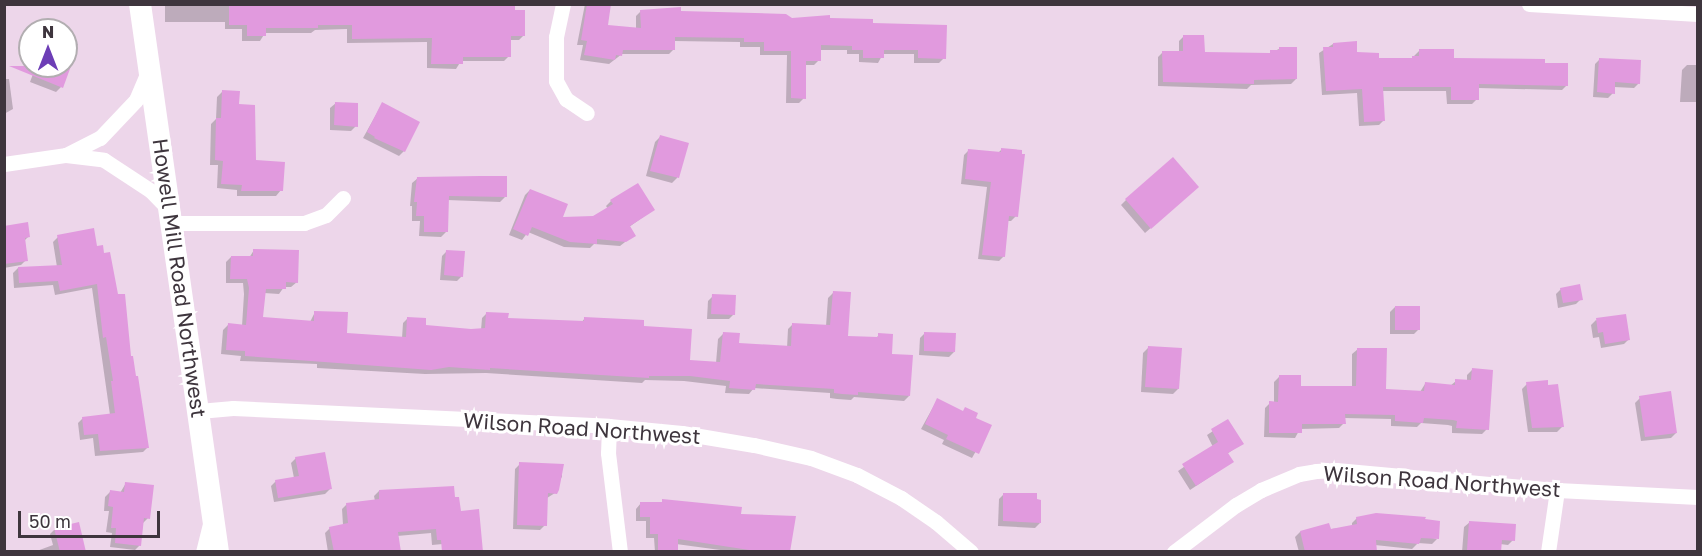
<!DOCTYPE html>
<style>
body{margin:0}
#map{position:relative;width:1702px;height:556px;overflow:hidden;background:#edd6ea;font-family:"Golos Text",sans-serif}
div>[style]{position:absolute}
.shadow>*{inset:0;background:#0003}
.building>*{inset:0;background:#e19ade}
.minor>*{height:15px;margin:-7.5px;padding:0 7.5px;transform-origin:7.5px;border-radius:7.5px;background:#fff}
.secondary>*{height:22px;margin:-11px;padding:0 11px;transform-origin:11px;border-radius:11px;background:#fff}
span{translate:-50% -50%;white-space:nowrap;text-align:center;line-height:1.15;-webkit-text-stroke:6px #fff;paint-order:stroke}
.street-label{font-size:21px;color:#3e353d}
.frame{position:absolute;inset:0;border:6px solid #3e353d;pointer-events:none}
.north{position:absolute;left:18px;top:18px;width:60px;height:60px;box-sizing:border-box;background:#fff;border:2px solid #b2aeb1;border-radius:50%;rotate:0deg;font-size:16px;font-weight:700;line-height:24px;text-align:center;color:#3e353d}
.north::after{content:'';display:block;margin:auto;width:21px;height:27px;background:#6d3eb6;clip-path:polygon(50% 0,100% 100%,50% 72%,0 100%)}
.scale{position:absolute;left:18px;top:511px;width:142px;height:27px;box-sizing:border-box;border:3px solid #3e353d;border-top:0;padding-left:8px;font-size:18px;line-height:21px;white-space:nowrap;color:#3e353d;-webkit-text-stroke:4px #fff;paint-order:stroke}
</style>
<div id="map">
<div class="shadow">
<div style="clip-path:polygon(165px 4px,464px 4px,524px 35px,519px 40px,509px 40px,509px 56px,504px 61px,461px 61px,456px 69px,427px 68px,427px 42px,347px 43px,347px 29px,315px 30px,311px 33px,265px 33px,260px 41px,242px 41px,242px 29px,225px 29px,225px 22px,165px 22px)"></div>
<div style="clip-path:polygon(585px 4px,610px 4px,606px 26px,636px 29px,636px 16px,641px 11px,828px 20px,872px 24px,944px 58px,939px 63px,914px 63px,914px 54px,883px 54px,878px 63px,859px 62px,859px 54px,847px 54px,847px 50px,819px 50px,819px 60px,814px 65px,804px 65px,804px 98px,799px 103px,786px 103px,787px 55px,760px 55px,760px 47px,740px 47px,740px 42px,674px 41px,674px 49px,669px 54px,622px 54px,609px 64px,580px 60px,583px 45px,577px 45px)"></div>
<div style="clip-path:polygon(1184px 36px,1203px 54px,1268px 54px,1279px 49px,1296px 79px,1291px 84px,1251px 85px,1247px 89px,1158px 86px,1158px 57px,1163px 52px,1179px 52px,1179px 41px)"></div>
<div style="clip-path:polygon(66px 40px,78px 44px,61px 87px,56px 92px,30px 82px,36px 66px,66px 66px)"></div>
<div style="clip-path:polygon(1333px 44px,1378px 60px,1410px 60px,1420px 50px,1452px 59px,1544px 64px,1567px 85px,1562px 90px,1478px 88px,1477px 99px,1472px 104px,1447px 104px,1446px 91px,1382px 91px,1384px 120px,1379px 125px,1359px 126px,1357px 93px,1322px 95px,1319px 53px)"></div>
<div style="clip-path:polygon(1600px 59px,1639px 83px,1634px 88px,1614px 87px,1613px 93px,1608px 98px,1593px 97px,1595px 64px)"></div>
<div style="clip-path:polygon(1687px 65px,1698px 65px,1698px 102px,1680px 102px,1682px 70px)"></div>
<div style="clip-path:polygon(4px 79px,9px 79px,13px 109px,4px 114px)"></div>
<div style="clip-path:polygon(222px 92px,237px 106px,254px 162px,281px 190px,276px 196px,237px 196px,237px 190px,217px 188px,218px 165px,210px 165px,211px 124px,216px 119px,217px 97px)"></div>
<div style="clip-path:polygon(336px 103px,356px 126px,351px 131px,330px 130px,330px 108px)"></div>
<div style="clip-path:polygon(382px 104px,404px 151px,399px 156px,363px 138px)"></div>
<div style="clip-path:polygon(660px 137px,687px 144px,677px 178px,672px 183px,646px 176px,655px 142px)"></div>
<div style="clip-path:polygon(1002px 149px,1016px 216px,1011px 221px,1007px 221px,1004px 256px,999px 261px,978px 259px,987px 187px,961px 184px,964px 155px,969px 150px,998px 153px)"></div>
<div style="clip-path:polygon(418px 178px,505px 197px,500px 202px,447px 200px,446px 232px,441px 237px,419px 236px,420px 221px,412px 221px,412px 206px,410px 206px,412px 183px)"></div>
<div style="clip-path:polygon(638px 185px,653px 210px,629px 227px,634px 235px,620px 246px,594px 244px,590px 248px,564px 247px,528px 232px,522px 240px,509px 235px,525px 195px,530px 190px,561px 219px,594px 218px,608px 209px,606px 206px,611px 201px)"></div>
<div style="clip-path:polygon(1192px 192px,1145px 233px,1121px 205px,1126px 200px)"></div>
<div style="clip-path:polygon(4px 227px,29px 236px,24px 241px,26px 260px,21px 265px,4px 268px)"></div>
<div style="clip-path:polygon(58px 237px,96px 248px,129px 358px,148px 447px,143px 452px,95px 456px,93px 438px,80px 440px,78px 423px,83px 418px,110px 415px,92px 288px,55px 295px,53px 285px,14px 288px,13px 273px,18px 268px,57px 267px,53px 242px)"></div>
<div style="clip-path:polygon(254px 250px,297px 282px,291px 287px,284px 287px,279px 294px,264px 293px,262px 318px,310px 322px,315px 312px,346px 335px,402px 338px,403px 323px,408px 318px,424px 327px,481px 330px,482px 318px,487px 313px,507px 319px,581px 323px,585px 318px,642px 328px,689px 361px,716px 363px,718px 339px,723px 334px,737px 344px,787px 348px,788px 329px,793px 324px,826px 326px,828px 298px,833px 293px,847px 337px,875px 339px,879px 335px,909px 396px,904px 401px,854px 397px,851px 400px,837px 399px,830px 398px,830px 393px,754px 388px,749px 394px,725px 393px,726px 386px,684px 381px,645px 380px,642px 383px,486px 373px,425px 374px,317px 368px,317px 364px,240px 361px,241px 356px,221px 354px,223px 330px,228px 325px,242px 326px,244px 294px,243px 283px,226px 283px,226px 262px,231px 257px,249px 258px)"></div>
<div style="clip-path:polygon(447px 251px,462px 276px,457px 281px,440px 280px,442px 256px)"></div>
<div style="clip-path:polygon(1561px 289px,1581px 299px,1576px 304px,1558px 308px,1556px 294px)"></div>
<div style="clip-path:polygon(713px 296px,734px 314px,729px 319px,707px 319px,708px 301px)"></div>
<div style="clip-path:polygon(1395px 307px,1419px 329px,1414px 334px,1390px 334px,1390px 312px)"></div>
<div style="clip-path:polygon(1596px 320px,1629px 339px,1624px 344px,1601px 348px,1599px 337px,1593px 338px,1591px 325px)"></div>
<div style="clip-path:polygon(925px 333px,954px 352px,949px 357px,919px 355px,920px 338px)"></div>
<div style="clip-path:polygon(1148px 348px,1178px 389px,1173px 394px,1141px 392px,1143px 353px)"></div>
<div style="clip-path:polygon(1358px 349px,1385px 390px,1420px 392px,1425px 384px,1450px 386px,1456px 381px,1467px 381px,1467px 375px,1472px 370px,1487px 429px,1482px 434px,1452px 433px,1452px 426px,1448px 425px,1421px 423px,1417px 427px,1391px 426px,1391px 419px,1344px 418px,1344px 423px,1339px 428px,1300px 429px,1295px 438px,1264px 437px,1265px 408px,1270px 403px,1274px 403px,1274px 382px,1279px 377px,1299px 388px,1352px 387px,1352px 354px)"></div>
<div style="clip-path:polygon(1527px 384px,1562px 427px,1557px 432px,1528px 432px,1522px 389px)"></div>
<div style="clip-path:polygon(1640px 398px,1676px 433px,1671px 438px,1641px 441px,1635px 403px)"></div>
<div style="clip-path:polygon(937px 400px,990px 426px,972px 458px,942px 444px,944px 440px,921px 429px)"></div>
<div style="clip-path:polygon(1228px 421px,1242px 443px,1227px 454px,1232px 462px,1190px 490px,1178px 471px,1213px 447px,1207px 435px)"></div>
<div style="clip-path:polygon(296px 458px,330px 489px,325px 494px,274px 502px,271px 486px,276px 481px,294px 478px,291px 463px)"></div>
<div style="clip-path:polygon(520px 464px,562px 465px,562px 477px,557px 482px,555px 493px,547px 498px,545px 525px,540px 530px,513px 529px,515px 469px)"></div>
<div style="clip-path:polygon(126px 483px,148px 518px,143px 523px,140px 545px,135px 550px,110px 547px,112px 533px,106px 532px,109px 511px,104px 511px,105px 497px,110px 492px,120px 493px)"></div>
<div style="clip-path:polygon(379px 491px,453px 499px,475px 541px,432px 545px,431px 533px,397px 536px,399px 552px,328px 552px,325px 533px,330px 528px,343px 525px,342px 509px,347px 504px,375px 501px,374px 496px)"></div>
<div style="clip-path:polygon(1004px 494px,1040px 523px,1035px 528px,998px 526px,999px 499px)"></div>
<div style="clip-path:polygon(641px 503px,739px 515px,788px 552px,735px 552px,676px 544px,676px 552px,655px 552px,654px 538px,646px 538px,646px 521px,636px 521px,636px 509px)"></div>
<div style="clip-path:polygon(1357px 518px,1437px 539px,1432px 544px,1418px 543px,1412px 549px,1375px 545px,1376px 552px,1299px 552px,1295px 537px,1300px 532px,1352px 527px,1352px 523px)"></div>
<div style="clip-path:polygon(1470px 522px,1513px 540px,1508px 545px,1500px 544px,1500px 552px,1462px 552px,1464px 527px)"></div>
<div style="clip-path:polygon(55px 529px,84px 552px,34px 552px,53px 545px,50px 534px)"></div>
</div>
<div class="building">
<div style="clip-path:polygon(229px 4px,515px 4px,515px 10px,525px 10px,525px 36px,511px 36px,511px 57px,463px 57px,463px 64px,431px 64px,432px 38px,352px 39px,352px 25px,318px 25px,318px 28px,266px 28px,266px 36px,247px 36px,247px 25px,229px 25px)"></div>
<div style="clip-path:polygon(587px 4px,611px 4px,608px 25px,641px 28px,640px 10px,681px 7px,681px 11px,786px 14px,792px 18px,830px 15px,830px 18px,873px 19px,873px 23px,947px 25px,946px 59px,918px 58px,918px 50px,884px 50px,884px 58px,863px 58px,863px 50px,852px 50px,852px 46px,821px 45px,821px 61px,806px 61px,806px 99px,791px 98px,791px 51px,764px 51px,764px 42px,744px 42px,744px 38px,675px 37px,675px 50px,623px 50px,622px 56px,616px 55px,615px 60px,584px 55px,587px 41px,581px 40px)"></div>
<div style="clip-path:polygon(1183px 35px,1204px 35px,1205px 52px,1270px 53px,1270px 50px,1279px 50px,1279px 47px,1297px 47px,1297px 79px,1254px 80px,1254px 84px,1163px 82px,1162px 51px,1183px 51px)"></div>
<div style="clip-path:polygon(1357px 41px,1357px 52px,1379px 53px,1379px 58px,1412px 58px,1412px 56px,1419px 56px,1419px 49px,1454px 49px,1454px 58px,1545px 59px,1545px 63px,1568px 63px,1568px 86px,1479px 84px,1479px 100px,1451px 100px,1451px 87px,1383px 87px,1385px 121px,1364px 122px,1362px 89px,1326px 91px,1323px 47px,1333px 47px,1333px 43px)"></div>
<div style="clip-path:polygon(1599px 58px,1641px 60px,1640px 84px,1615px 82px,1615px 94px,1597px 92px)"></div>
<div style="clip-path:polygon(9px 66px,71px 66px,63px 88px)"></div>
<div style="clip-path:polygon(222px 90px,240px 91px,239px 104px,255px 105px,256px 160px,285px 162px,283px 191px,241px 191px,242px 185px,221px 184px,223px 161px,215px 160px,216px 118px,221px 118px)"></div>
<div style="clip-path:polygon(335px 102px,358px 103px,358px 127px,334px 125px)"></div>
<div style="clip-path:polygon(382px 102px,420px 122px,405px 152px,374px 138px,375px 137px,367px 132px)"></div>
<div style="clip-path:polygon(660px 135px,689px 143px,679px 178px,650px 171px)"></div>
<div style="clip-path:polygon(1001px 148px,1022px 150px,1022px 154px,1025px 154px,1018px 217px,1009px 216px,1005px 257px,982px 255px,991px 182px,965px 179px,968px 149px,1001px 152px)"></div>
<div style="clip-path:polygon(1173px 157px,1199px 187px,1151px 229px,1125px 199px)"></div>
<div style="clip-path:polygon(480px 176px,507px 176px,507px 197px,449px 196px,448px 232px,424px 232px,424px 216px,416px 216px,417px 202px,414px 202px,417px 177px)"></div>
<div style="clip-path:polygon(638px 183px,655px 210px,630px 226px,636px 236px,626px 242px,597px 239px,597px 244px,570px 242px,532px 227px,528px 236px,513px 229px,530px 189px,568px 204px,563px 217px,593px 216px,613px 204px,610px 200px)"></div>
<div style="clip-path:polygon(28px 222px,30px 237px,25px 238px,28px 261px,4px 264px,4px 226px)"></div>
<div style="clip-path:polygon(94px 228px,97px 246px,103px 245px,104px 253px,110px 252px,118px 294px,125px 294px,131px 356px,133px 356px,136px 376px,138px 376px,149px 448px,100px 451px,98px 434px,84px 435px,82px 417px,115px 413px,111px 381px,113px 381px,106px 337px,103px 338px,97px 284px,60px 291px,58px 281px,19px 283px,18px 267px,62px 265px,57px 235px)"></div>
<div style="clip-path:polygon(253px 249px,299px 250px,298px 283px,286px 282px,286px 289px,266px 289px,263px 317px,314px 321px,314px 311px,348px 312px,347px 333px,406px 337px,407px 317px,426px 318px,426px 325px,471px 329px,485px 328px,486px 312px,509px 313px,508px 318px,584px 321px,584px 317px,644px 320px,644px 326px,692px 329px,690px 360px,720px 362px,723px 332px,740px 333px,739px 343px,791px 346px,792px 323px,830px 325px,833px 291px,851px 292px,848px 336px,878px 337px,878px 333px,893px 334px,892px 354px,913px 355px,910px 396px,858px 392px,858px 395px,842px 394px,834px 393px,834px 389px,756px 384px,755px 390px,729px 388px,730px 381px,690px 376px,649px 376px,649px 378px,490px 368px,490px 370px,449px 367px,431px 370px,245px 356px,245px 351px,226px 350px,228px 323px,246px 325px,249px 288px,247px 279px,230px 279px,231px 256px,253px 256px)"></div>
<div style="clip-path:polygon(446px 250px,465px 251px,463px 277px,444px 275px)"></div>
<div style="clip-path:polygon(1580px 284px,1583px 300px,1563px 303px,1560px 288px)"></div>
<div style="clip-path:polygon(712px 294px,736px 295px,735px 315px,711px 314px)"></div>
<div style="clip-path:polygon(1395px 306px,1420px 306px,1420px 330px,1395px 330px)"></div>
<div style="clip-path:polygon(1626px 314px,1630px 340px,1605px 344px,1603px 332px,1598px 333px,1596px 318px)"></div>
<div style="clip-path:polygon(924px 332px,956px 333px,955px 352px,924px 351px)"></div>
<div style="clip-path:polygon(1148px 346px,1182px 348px,1179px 389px,1145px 387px)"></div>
<div style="clip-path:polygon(1357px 348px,1387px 348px,1386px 389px,1424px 391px,1425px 382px,1455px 385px,1455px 379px,1471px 380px,1472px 368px,1493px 370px,1489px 430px,1456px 428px,1457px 421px,1453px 420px,1424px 418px,1423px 423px,1395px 421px,1395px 415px,1345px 414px,1346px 424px,1302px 424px,1302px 433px,1269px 433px,1269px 401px,1278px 402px,1279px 375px,1301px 375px,1301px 386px,1356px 386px)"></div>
<div style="clip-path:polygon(1548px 380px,1548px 385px,1558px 384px,1564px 427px,1532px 428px,1526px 382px)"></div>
<div style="clip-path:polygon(1671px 391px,1677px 433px,1645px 437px,1639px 396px)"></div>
<div style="clip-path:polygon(937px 398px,963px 411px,965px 407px,978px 413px,976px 418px,992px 425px,979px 454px,946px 439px,948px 435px,925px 424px)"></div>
<div style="clip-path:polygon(1228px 419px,1244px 444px,1228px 453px,1234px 462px,1196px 486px,1182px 464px,1218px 442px,1211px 429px)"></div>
<div style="clip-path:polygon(325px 452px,332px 489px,278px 498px,275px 480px,299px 476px,295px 457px)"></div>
<div style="clip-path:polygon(519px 462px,564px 464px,559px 490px,557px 494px,548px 493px,547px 526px,517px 525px)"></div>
<div style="clip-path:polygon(125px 482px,154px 485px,150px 519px,144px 518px,141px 546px,115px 543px,116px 528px,111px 528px,113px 507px,108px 506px,110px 490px,124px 492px)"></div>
<div style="clip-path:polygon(454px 486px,455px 497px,459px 497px,461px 511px,479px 509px,483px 552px,442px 552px,441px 540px,437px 540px,436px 529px,398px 532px,401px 552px,334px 552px,329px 527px,348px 523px,346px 503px,379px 499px,379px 490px)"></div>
<div style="clip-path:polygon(1003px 493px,1037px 493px,1037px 499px,1041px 500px,1041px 523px,1003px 521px)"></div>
<div style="clip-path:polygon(662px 499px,742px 507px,741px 514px,796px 516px,790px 552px,762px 552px,678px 539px,678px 552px,658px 552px,658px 534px,650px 534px,650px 517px,640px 517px,640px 502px,662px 502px)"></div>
<div style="clip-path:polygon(1376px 513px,1426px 517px,1425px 519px,1440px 521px,1439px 539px,1421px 538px,1419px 544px,1376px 540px,1377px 552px,1305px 552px,1300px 531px,1329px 523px,1331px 529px,1357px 524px,1356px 517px)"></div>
<div style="clip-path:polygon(1469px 521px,1516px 524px,1515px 541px,1502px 540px,1501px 552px,1467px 550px)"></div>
<div style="clip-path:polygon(79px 522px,86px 552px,60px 552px,54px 528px)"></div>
</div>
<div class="minor">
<div style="left:563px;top:4px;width:34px;rotate:102deg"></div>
<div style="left:556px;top:37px;width:44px;rotate:90deg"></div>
<div style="left:556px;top:81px;width:21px;rotate:61deg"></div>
<div style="left:566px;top:99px;width:25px;rotate:34deg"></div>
<div style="left:1529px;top:4px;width:169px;rotate:3.4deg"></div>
<div style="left:66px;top:155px;width:38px;rotate:7deg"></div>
<div style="left:104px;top:160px;width:56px;rotate:33.4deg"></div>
<div style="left:151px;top:191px;width:28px;rotate:46deg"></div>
<div style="left:4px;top:164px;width:63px;rotate:-8.3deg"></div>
<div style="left:66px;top:155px;width:38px;rotate:-27deg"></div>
<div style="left:100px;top:138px;width:52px;rotate:-46.5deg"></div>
<div style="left:136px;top:100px;width:30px;rotate:-67deg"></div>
<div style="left:172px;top:223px;width:132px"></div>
<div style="left:304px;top:223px;width:23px;rotate:-20deg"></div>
<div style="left:326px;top:215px;width:24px;rotate:-45deg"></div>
<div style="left:199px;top:411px;width:34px;rotate:-5deg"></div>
<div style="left:233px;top:408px;width:376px;rotate:2.7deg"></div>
<div style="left:609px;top:426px;width:73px;rotate:5.5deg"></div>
<div style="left:682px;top:433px;width:73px;rotate:9.5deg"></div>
<div style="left:754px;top:445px;width:58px;rotate:12.8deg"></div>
<div style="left:811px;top:458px;width:49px;rotate:20.3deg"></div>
<div style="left:857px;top:475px;width:50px;rotate:27.6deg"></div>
<div style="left:901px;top:498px;width:42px;rotate:34.4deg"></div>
<div style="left:936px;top:522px;width:46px;rotate:40.6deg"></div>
<div style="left:609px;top:426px;width:27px;rotate:92deg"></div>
<div style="left:608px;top:453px;width:100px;rotate:83.1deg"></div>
<div style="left:203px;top:552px;width:29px;rotate:-76deg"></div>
<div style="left:1174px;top:552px;width:78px;rotate:-37.2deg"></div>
<div style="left:1236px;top:505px;width:29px;rotate:-31deg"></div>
<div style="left:1261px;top:490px;width:41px;rotate:-22.8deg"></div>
<div style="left:1299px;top:474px;width:17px;rotate:-10deg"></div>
<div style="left:1316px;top:471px;width:20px;rotate:-3deg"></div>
<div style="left:1336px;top:470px;width:222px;rotate:5.2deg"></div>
<div style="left:1557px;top:490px;width:141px;rotate:2.8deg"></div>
<div style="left:1548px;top:552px;width:63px;rotate:-81.7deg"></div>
</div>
<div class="secondary">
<div style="left:140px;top:4px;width:554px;rotate:81.9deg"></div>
</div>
<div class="street-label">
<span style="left:180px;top:278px;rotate:82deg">Howell Mill Road Northwest</span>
<span style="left:582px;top:428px;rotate:4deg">Wilson Road Northwest</span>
<span style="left:1442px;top:481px;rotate:4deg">Wilson Road Northwest</span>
</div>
<div class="frame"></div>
<div class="north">N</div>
<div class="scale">50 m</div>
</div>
